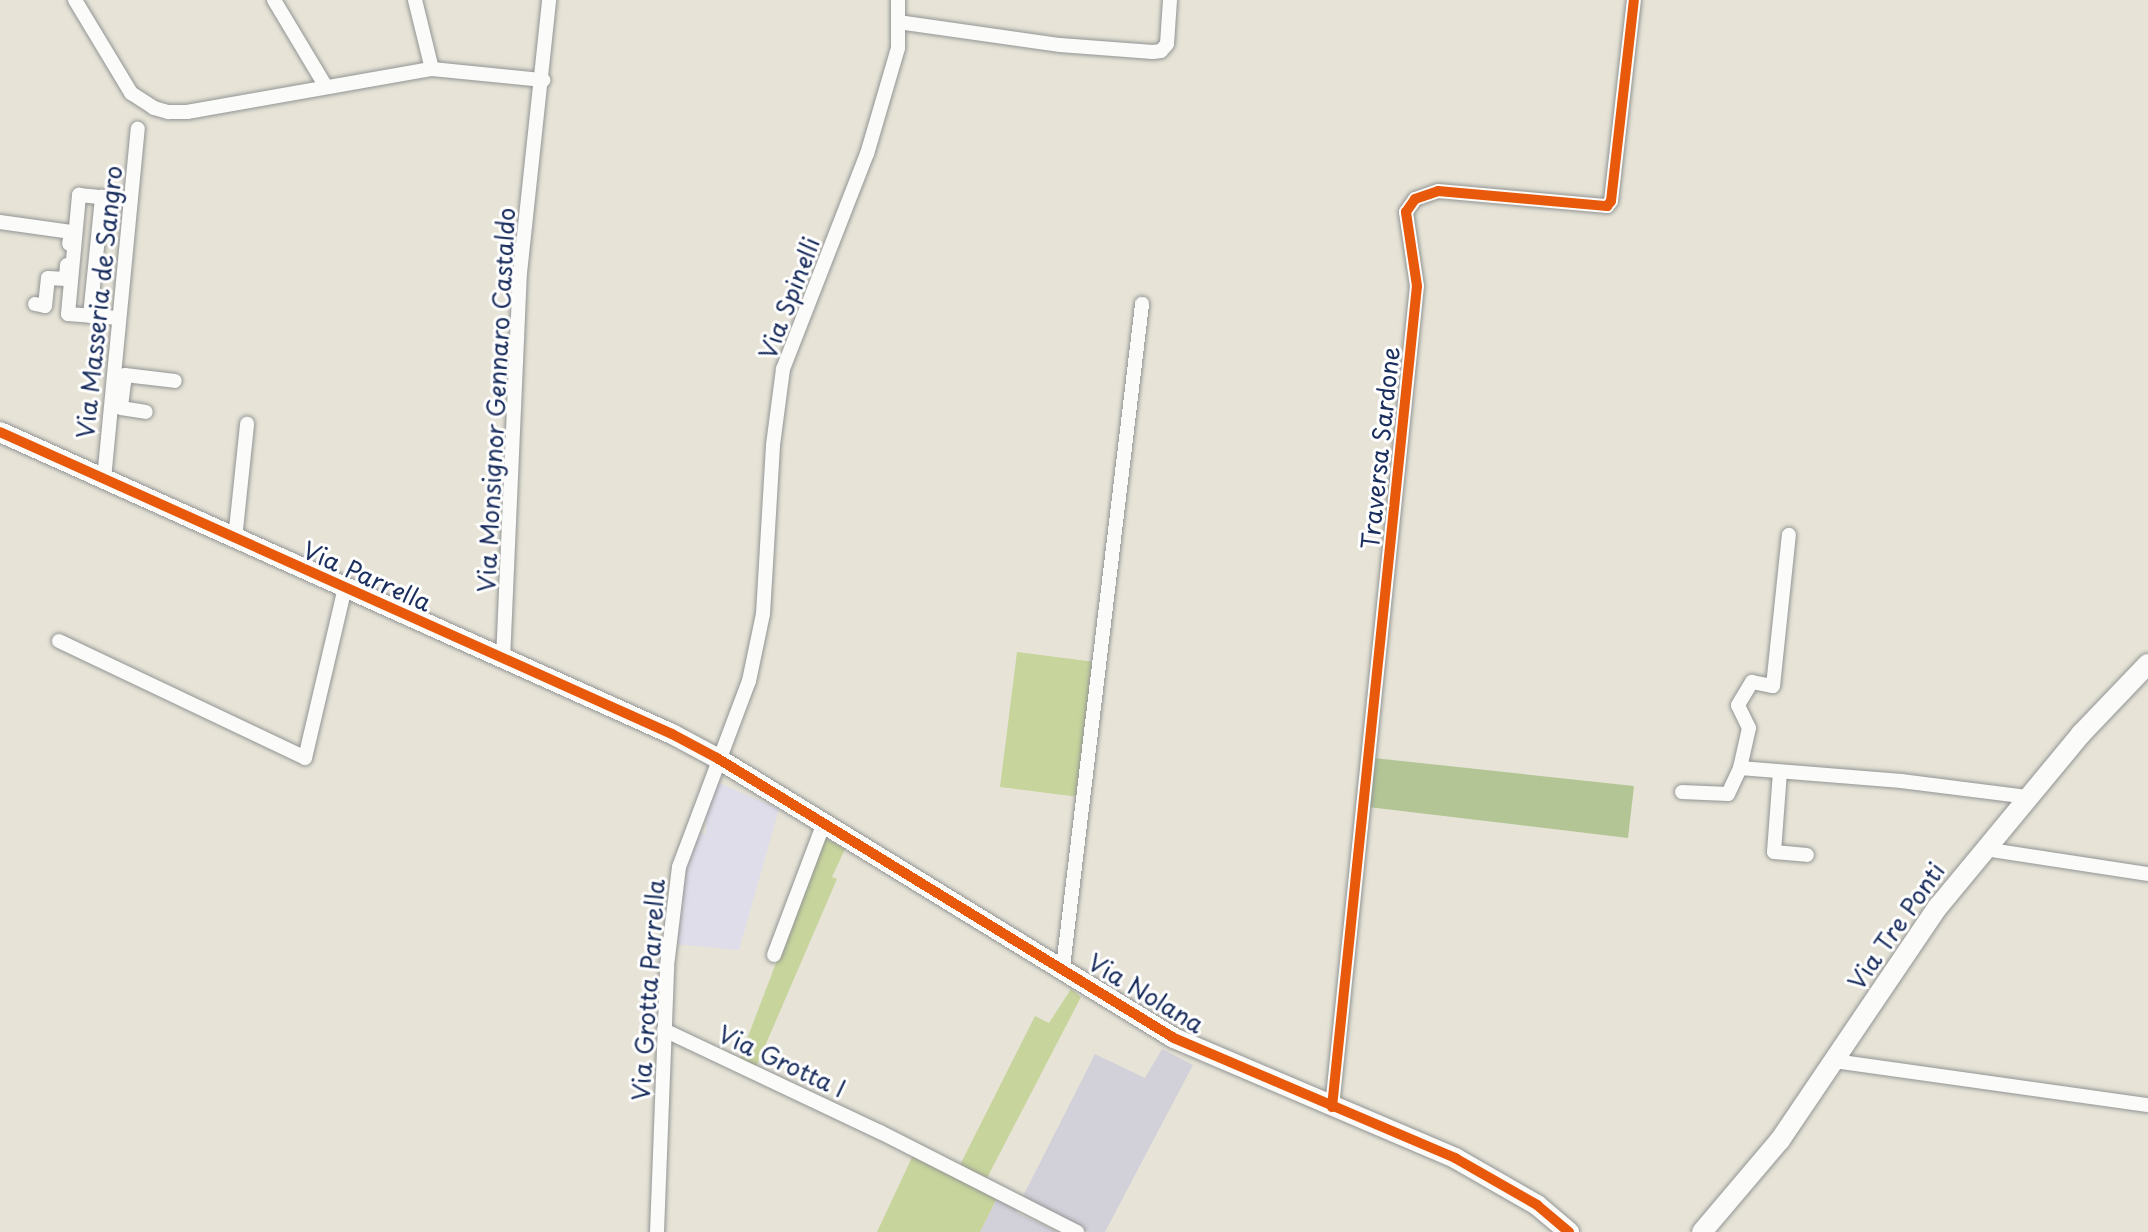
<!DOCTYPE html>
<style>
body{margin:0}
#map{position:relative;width:2148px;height:1232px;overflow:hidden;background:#e7e4d7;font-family:"Playpen Sans",sans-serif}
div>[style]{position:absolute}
.built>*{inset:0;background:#dfdde9}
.industrial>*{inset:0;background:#d2d1da}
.green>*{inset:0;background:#c7d49c}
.forest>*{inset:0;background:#b3c595}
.roads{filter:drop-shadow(0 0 2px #929494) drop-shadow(0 0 2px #929494)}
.street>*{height:14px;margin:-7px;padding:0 7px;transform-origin:7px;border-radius:7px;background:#fbfbf9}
.secondary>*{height:20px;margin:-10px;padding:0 10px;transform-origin:10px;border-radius:10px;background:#fbfbf9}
.cycleway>*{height:10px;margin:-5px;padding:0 5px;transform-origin:5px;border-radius:5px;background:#e8590c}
span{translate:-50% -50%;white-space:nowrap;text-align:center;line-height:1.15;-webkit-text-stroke:6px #fff;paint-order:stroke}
.street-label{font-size:24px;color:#1b2f5e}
</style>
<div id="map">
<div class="built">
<div style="clip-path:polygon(717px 782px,779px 809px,739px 950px,672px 944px,682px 870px,695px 831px,706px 834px,706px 804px)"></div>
</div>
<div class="industrial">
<div style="clip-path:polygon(1162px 1049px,1193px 1065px,1105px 1232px,1089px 1232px,1023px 1196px,1095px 1054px,1145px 1078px)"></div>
<div style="clip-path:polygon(997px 1198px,1018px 1207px,1017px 1213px,1058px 1232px,980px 1232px)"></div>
</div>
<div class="green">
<div style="clip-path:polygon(1017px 652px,1095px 662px,1079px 797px,1000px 787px)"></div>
<div style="clip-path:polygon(824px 837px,845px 849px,832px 877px,837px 879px,756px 1067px,739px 1060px)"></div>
<div style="clip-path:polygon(1071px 989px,1081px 997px,987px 1178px,960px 1165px,1035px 1016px,1049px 1023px)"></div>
<div style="clip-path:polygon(913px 1155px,997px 1198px,980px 1232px,877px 1232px)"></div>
</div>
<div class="forest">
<div style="clip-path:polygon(1374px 758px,1634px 786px,1628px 838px,1368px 807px)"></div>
</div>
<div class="roads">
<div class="street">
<div style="left:75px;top:0;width:109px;rotate:58.9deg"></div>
<div style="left:131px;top:93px;width:27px;rotate:33deg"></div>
<div style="left:154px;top:108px;width:15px;rotate:16deg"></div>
<div style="left:168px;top:112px;width:19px"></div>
<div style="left:187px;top:112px;width:249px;rotate:-10deg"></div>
<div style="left:432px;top:69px;width:112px;rotate:5.7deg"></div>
<div style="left:274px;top:0;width:101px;rotate:59.1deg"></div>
<div style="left:415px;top:0;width:71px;rotate:76.2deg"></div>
<div style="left:898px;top:22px;width:164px;rotate:8.1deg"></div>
<div style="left:1060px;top:45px;width:93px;rotate:4.3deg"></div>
<div style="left:1153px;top:52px;width:8px;rotate:-7deg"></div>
<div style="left:1161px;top:51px;width:9px;rotate:-49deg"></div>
<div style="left:1167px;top:44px;width:44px;rotate:-86.1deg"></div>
<div style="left:0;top:222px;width:72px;rotate:8deg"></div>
<div style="left:71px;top:232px;width:12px;rotate:99deg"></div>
<div style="left:35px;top:304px;width:10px;rotate:11deg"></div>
<div style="left:45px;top:306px;width:28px;rotate:-84deg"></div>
<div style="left:48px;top:278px;width:18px;rotate:3deg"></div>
<div style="left:66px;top:279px;width:14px;rotate:-86deg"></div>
<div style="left:90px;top:316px;width:120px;rotate:-84.2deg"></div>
<div style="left:119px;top:318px;width:51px;rotate:-175.5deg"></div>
<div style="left:68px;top:314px;width:120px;rotate:-84.7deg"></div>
<div style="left:79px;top:195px;width:52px;rotate:5.5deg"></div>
<div style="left:116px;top:382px;width:8px"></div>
<div style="left:124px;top:382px;width:26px;rotate:97deg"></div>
<div style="left:121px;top:408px;width:25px;rotate:9deg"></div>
<div style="left:124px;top:382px;width:7px;rotate:-82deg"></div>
<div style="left:125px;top:375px;width:50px;rotate:6.8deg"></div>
<div style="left:104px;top:479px;width:352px;rotate:-84.5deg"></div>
<div style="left:235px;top:539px;width:116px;rotate:-84deg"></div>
<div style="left:59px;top:641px;width:272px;rotate:25.4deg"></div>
<div style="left:305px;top:758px;width:176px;rotate:-76.8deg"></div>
<div style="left:503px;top:660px;width:387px;rotate:-87.5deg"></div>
<div style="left:520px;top:273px;width:275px;rotate:-83.9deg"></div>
<div style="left:1740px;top:768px;width:41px;rotate:-77.3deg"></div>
<div style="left:1749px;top:728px;width:25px;rotate:-116deg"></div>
<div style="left:1738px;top:705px;width:27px;rotate:-59deg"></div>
<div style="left:1752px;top:682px;width:21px;rotate:11deg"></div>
<div style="left:1773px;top:686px;width:152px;rotate:-84deg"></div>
<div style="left:1780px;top:772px;width:80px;rotate:94.3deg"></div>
<div style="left:1774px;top:852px;width:33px;rotate:5deg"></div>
<div style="left:1682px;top:792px;width:46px;rotate:2.5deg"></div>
<div style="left:1728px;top:794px;width:29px;rotate:-65deg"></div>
<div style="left:1740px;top:768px;width:162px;rotate:4.6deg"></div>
<div style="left:1901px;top:781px;width:127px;rotate:7.2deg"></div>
<div style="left:1984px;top:849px;width:166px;rotate:8.7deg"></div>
<div style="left:774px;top:955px;width:141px;rotate:-69.3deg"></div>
<div style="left:1063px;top:967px;width:668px;rotate:-83.2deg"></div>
<div style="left:664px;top:1030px;width:239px;rotate:25.3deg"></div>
<div style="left:880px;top:1132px;width:221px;rotate:26.9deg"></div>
<div style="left:1834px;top:1061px;width:317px;rotate:8deg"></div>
<div style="left:1332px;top:1107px;width:825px;rotate:-84.09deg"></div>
<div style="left:1417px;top:286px;width:75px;rotate:-98.5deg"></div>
<div style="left:1406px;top:212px;width:16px;rotate:-55deg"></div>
<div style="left:1415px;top:199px;width:24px;rotate:-19deg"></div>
<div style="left:1438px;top:191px;width:170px;rotate:5.1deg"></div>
<div style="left:1607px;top:206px;width:6px;rotate:-51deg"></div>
<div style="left:1611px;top:201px;width:202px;rotate:-83.5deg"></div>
<div style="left:657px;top:1232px;width:266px;rotate:-87.8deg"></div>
<div style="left:667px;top:966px;width:100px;rotate:-83.1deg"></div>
<div style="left:679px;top:867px;width:199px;rotate:-69.4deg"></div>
<div style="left:749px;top:681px;width:68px;rotate:-78.2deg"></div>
<div style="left:763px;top:614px;width:169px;rotate:-86.6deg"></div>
<div style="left:773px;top:445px;width:77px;rotate:-82.5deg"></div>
<div style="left:783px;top:369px;width:231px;rotate:-68.7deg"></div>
<div style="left:867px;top:154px;width:110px;rotate:-73.7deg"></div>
<div style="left:898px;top:48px;width:48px;rotate:-90deg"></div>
</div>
<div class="secondary">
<div style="left:0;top:432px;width:737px;rotate:24.2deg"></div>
<div style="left:672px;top:734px;width:51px;rotate:28.1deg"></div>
<div style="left:717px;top:758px;width:536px;rotate:31.5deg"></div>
<div style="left:1174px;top:1038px;width:306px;rotate:23.1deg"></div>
<div style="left:1455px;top:1158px;width:95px;rotate:29.8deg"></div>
<div style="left:1537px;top:1205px;width:42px;rotate:40.2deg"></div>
<div style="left:1702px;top:1232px;width:121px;rotate:-49.7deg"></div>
<div style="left:1780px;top:1140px;width:282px;rotate:-55.9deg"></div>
<div style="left:1938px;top:907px;width:224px;rotate:-50.4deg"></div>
<div style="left:2081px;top:734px;width:97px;rotate:-46.3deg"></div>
</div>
</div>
<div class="cycleway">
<div style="left:0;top:432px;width:737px;rotate:24.2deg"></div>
<div style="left:672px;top:734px;width:51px;rotate:28.1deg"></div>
<div style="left:717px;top:758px;width:536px;rotate:31.5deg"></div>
<div style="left:1174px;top:1038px;width:306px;rotate:23.1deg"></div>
<div style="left:1455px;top:1158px;width:95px;rotate:29.8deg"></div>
<div style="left:1537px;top:1205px;width:42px;rotate:40.2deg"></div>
<div style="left:1332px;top:1107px;width:825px;rotate:-84.09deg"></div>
<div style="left:1417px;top:286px;width:75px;rotate:-98.5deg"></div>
<div style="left:1406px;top:212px;width:16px;rotate:-55deg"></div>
<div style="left:1415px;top:199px;width:24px;rotate:-19deg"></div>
<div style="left:1438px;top:191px;width:170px;rotate:5.1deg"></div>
<div style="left:1607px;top:206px;width:6px;rotate:-51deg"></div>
<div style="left:1611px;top:201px;width:202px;rotate:-83.5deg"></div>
</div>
<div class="street-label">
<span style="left:789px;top:298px;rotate:-69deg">Via Spinelli</span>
<span style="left:99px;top:302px;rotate:-84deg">Via Masseria de Sangro</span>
<span style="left:496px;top:400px;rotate:-87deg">Via Monsignor Gennaro Castaldo</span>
<span style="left:1380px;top:448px;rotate:-84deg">Traversa Sardone</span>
<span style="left:367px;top:576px;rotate:24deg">Via Parrella</span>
<span style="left:1896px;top:926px;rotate:-55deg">Via Tre Ponti</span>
<span style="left:648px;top:990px;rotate:-86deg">Via Grotta Parrella</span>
<span style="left:1146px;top:993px;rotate:31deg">Via Nolana</span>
<span style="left:782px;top:1061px;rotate:25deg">Via Grotta I</span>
</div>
</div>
